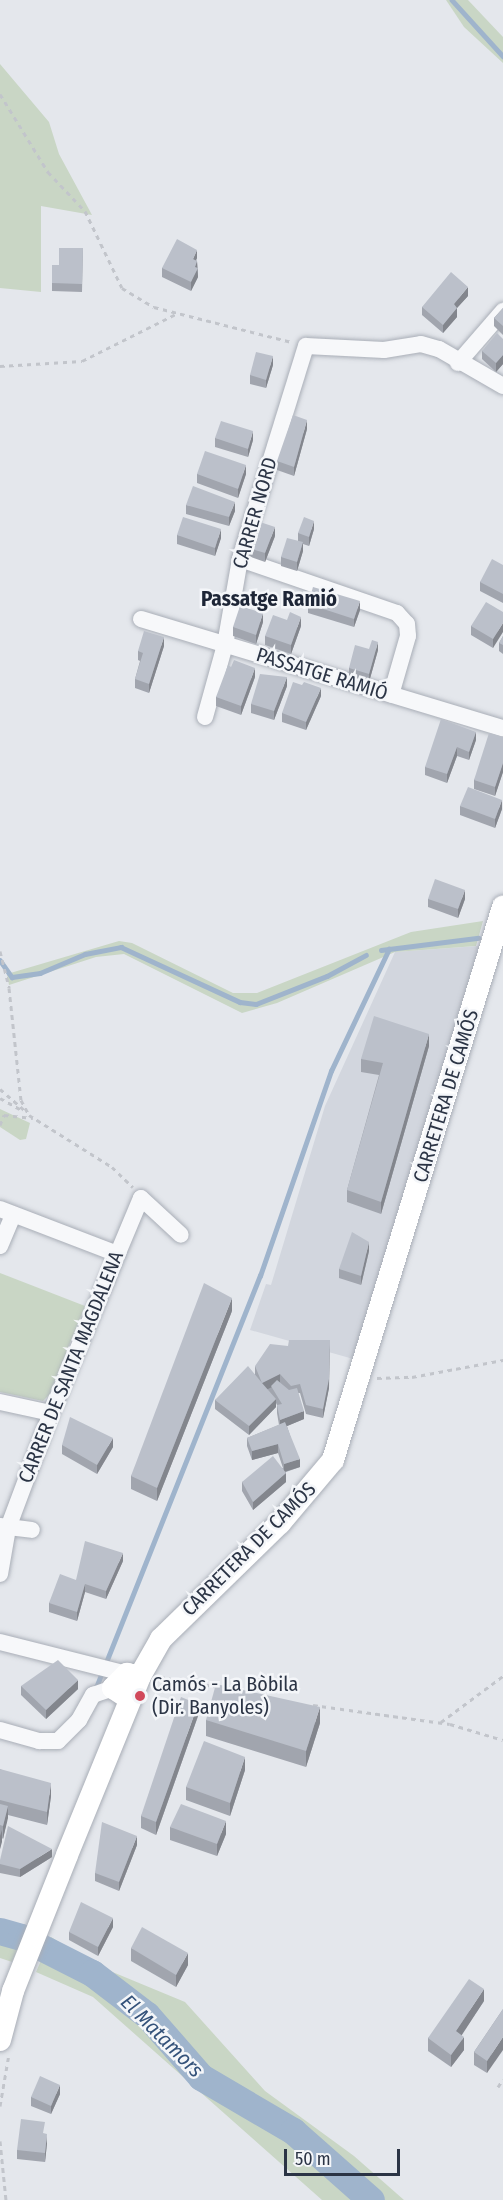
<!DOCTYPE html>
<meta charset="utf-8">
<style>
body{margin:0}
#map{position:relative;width:503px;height:2200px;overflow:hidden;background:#e4e7ec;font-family:"Fira Sans Condensed",sans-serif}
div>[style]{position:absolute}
.built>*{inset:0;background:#d2d6de}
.green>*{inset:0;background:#c9d6c5}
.stream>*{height:4.5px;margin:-2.25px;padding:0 2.25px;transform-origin:2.25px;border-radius:2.25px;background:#9fb4cc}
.river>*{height:27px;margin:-13.5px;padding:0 13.5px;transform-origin:13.5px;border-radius:13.5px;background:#9fb4cc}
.path>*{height:3px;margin-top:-1.5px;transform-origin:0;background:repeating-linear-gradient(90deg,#c2c5cb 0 4.5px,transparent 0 9px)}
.roads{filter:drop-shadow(0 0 2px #a9aeb7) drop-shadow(0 0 2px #a9aeb7)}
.street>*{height:16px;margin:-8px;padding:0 8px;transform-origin:8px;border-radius:8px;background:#f7f8fa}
.secondary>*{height:22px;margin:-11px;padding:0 11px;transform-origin:11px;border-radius:11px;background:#fff}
.wall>*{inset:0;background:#a1a5ae}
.shaded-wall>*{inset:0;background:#83868d}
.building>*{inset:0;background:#bbc0ca}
.dots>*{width:16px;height:16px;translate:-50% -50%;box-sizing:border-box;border:3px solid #f4f6f9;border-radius:50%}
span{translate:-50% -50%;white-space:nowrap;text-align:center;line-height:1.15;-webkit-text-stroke:5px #f4f6f9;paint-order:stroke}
.street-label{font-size:20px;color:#2b3445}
.poi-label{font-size:20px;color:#2b3445}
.left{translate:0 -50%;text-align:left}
.neighbourhood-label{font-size:21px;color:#1d2536;font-weight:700}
.water-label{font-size:21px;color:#34527a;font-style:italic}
.scale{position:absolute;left:284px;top:2149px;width:116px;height:27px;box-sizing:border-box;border:3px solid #2b3445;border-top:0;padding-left:8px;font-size:18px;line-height:21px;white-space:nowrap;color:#2b3445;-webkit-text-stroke:4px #f4f6f9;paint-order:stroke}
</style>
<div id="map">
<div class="built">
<div style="clip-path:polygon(492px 945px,364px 1362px,250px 1330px,266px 1284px,271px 1285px,325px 1106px,395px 952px)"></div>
</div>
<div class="green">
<div style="clip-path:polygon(446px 0,468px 0,503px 37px,503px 63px,464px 27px)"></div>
<div style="clip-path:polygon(0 64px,49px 122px,59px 154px,92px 215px,41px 206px,41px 292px,0 288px)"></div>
<div style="clip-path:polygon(483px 921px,476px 946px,395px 952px,277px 1003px,242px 1013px,124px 954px,96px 957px,9px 985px,7px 974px,119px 941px,132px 943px,233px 993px,257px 993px,411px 932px)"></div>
<div style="clip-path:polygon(0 1109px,30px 1123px,26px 1139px,20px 1140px,0 1127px)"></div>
<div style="clip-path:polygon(0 1273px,85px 1306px,49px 1395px,43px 1401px,0 1392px)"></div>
<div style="clip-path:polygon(0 1918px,26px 1928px,12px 1962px,0 1958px)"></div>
<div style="clip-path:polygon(51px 1937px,98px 1966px,185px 2002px,265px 2091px,354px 2156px,404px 2200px,322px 2200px,93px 1997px,36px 1972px)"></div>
</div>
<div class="stream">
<div style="left:452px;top:0;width:76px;rotate:47.7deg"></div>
<div style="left:381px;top:950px;width:98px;rotate:-7.1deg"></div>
<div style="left:0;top:960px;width:21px;rotate:55deg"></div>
<div style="left:12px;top:977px;width:28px;rotate:-8deg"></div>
<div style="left:40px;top:973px;width:49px;rotate:-22.9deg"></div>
<div style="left:85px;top:954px;width:37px;rotate:-11deg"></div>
<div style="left:121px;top:947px;width:131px;rotate:24.8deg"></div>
<div style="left:240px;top:1002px;width:16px;rotate:7deg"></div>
<div style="left:256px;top:1004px;width:76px;rotate:-21.5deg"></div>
<div style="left:327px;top:976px;width:44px;rotate:-28.3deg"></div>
<div style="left:95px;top:1690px;width:446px;rotate:-68.3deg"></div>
<div style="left:260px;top:1276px;width:217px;rotate:-70.9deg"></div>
<div style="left:331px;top:1071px;width:135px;rotate:-64.6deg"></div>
</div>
<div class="river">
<div style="left:0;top:1931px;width:22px;rotate:16deg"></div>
<div style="left:21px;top:1937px;width:80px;rotate:26.9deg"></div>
<div style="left:92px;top:1973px;width:69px;rotate:37.4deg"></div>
<div style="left:147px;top:2015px;width:82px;rotate:48.9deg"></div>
<div style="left:201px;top:2077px;width:107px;rotate:30.4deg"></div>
<div style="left:293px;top:2131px;width:104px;rotate:41.5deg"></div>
</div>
<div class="path">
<div style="left:0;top:94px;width:92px;rotate:58.4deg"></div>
<div style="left:48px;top:172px;width:54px;rotate:46.5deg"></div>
<div style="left:85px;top:211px;width:85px;rotate:64.3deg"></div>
<div style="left:122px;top:288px;width:37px;rotate:31deg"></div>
<div style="left:154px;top:307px;width:141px;rotate:14.3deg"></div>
<div style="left:0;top:366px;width:82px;rotate:-3.5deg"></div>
<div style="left:82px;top:361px;width:105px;rotate:-26.6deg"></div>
<div style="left:0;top:951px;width:38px;rotate:76deg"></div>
<div style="left:9px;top:988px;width:113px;rotate:83.9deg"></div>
<div style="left:21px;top:1100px;width:17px;rotate:62deg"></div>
<div style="left:29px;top:1115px;width:98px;rotate:32.1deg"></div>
<div style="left:112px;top:1167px;width:29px;rotate:44deg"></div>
<div style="left:0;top:1089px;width:35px;rotate:41deg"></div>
<div style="left:0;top:1098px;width:26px;rotate:29deg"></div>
<div style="left:0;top:1125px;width:11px;rotate:-68deg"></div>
<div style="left:4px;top:1115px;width:29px;rotate:6deg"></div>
<div style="left:377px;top:1378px;width:35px;rotate:-2deg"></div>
<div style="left:412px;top:1377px;width:93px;rotate:-10.6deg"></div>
<div style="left:160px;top:1677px;width:60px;rotate:9.6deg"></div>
<div style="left:313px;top:1705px;width:138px;rotate:7.9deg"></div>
<div style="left:450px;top:1724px;width:55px;rotate:16.8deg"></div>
<div style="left:441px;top:1722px;width:77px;rotate:-36.6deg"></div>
<div style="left:498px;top:2087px;width:9px;rotate:-58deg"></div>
<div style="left:0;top:2106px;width:53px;rotate:-80.2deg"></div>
<div style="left:0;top:2141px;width:59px;rotate:84.2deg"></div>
</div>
<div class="roads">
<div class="street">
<div style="left:458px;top:363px;width:69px;rotate:-49.1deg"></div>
<div style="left:240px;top:559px;width:166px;rotate:19deg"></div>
<div style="left:397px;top:613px;width:15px;rotate:48deg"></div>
<div style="left:407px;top:624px;width:12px;rotate:85deg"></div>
<div style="left:408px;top:636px;width:61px;rotate:106.1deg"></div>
<div style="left:141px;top:619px;width:378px;rotate:16.8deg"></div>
<div style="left:205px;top:717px;width:75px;rotate:-74.5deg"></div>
<div style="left:225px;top:645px;width:87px;rotate:-80.1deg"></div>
<div style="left:240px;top:559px;width:223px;rotate:-72.8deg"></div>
<div style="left:306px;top:346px;width:78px;rotate:2.9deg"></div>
<div style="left:384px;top:350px;width:37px;rotate:-9deg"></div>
<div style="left:421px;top:344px;width:19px;rotate:16deg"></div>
<div style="left:439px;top:349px;width:74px;rotate:30deg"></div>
<div style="left:0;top:1209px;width:125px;rotate:21deg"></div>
<div style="left:0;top:1246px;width:34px;rotate:-67deg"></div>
<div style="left:0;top:1402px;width:52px;rotate:12.2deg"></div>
<div style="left:0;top:1526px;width:32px;rotate:7deg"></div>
<div style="left:0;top:1574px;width:47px;rotate:-80.1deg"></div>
<div style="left:8px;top:1528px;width:123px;rotate:-69.5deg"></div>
<div style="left:51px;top:1413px;width:233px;rotate:-67.3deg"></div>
<div style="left:141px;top:1198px;width:54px;rotate:42.8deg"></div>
<div style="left:0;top:1642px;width:131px;rotate:14.1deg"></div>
<div style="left:0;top:1730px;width:41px;rotate:15.8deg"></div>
<div style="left:39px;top:1741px;width:19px"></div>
<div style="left:58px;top:1741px;width:30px;rotate:-45deg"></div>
<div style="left:79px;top:1720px;width:29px;rotate:-61deg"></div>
<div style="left:93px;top:1695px;width:21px;rotate:-19deg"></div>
</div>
<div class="secondary">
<div style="left:130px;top:1699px;width:20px;rotate:-147deg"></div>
<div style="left:113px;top:1688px;width:20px;rotate:-45deg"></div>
<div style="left:127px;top:1674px;width:13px;rotate:9deg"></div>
<div style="left:0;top:2040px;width:51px;rotate:-75.1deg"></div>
<div style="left:13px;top:1991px;width:146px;rotate:-68.3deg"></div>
<div style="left:67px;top:1855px;width:193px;rotate:-67.8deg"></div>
<div style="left:140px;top:1676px;width:43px;rotate:-60.4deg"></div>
<div style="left:161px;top:1639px;width:166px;rotate:-44.3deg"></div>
<div style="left:280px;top:1523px;width:82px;rotate:-49.9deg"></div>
<div style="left:333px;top:1460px;width:579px;rotate:-72.91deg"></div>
</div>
</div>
<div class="wall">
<div style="clip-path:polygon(83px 248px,82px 292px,52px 291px,52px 283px,59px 265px)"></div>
<div style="clip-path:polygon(197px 258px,196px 260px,197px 261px,198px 277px,191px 291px,162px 277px,162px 268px)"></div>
<div style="clip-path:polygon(468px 296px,457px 308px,457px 317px,443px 333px,422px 315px,422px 307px)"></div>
<div style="clip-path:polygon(503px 308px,503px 335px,494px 326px,494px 318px)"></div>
<div style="clip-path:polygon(503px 339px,503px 364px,496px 372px,482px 359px,482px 351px)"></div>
<div style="clip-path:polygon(273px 365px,266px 388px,250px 384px,250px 375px)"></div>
<div style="clip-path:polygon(307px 429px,294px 476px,277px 470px,277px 461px)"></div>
<div style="clip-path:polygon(215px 438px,253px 440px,248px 457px,215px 447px)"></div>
<div style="clip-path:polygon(197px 474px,246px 474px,238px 498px,197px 483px)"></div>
<div style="clip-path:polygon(186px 505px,235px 511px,229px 526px,186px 514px)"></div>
<div style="clip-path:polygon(314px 529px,309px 546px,303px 544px,303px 551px,297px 571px,281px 566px,281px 557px,298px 541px,298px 533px)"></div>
<div style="clip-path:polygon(177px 535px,221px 538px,215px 556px,177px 544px)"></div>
<div style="clip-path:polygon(275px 536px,265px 562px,248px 556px,248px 548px)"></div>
<div style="clip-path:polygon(503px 565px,503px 603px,480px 591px,480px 582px)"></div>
<div style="clip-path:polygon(308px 604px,360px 610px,354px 627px,308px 613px)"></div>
<div style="clip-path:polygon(503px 612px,493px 648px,471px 635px,471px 626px)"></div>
<div style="clip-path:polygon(263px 622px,256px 644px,233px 636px,233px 627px)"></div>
<div style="clip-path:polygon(301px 626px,291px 654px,265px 645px,265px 636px)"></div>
<div style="clip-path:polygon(503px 636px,503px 654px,499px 651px,499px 643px)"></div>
<div style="clip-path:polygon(164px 646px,149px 693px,135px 688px,135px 679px,140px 661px,138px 660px,138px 651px)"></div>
<div style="clip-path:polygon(369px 649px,378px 650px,369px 682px,349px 676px,349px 668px)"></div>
<div style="clip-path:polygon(255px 677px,241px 715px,216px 706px,216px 697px)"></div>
<div style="clip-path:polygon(287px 686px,274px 720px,251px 713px,251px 704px)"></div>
<div style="clip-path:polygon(321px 696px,306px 730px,282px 722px,282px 713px)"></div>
<div style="clip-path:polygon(476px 732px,476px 740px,469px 760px,457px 756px,447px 783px,425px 775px,425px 767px)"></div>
<div style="clip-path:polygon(503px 737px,503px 772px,495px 796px,474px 789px,474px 780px)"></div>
<div style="clip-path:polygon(460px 806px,502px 809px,495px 828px,460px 815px)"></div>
<div style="clip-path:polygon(428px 899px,465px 899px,458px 918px,428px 907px)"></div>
<div style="clip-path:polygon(429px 1046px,381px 1214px,347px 1202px,347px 1190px,379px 1075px,361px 1072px,361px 1059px)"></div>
<div style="clip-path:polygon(369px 1251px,361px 1285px,339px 1278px,339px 1269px)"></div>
<div style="clip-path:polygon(232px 1311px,157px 1501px,131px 1489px,131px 1476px)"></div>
<div style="clip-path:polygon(255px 1366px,329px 1388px,323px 1418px,306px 1414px,300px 1393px,298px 1393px,304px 1419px,287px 1426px,300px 1467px,286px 1472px,286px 1482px,253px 1510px,242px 1491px,242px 1482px,283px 1468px,278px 1453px,252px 1460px,247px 1446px,247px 1438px,279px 1425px,277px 1413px,277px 1405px,276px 1403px,276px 1407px,249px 1435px,215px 1409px,215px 1400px,255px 1374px)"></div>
<div style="clip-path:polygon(62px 1445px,113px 1447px,97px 1474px,62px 1454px)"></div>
<div style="clip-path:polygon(123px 1561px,106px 1599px,85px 1592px,77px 1621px,49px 1612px,49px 1603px,76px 1580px)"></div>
<div style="clip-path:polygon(21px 1686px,78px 1689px,46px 1719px,21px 1695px)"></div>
<div style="clip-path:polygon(198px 1716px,156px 1835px,141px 1828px,141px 1816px)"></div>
<div style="clip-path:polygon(206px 1720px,320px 1723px,306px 1767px,206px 1736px)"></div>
<div style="clip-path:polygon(0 1769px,51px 1796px,47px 1825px,8px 1815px,3px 1839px,2px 1838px,0 1849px)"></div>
<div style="clip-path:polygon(245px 1770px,230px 1816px,186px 1800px,186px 1787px)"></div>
<div style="clip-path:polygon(170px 1827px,226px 1834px,217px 1856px,170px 1840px)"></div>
<div style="clip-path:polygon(137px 1845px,119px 1891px,95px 1881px,95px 1873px)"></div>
<div style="clip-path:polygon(52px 1857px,20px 1877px,0 1873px,0 1860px)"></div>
<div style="clip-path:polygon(113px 1927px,98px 1956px,69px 1940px,69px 1932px)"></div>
<div style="clip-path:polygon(131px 1948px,188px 1965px,176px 1987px,131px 1961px)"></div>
<div style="clip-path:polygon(484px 2001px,461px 2035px,464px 2050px,451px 2067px,428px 2051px,428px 2038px)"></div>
<div style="clip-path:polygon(503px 2009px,487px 2073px,474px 2065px,474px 2052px)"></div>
<div style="clip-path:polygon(60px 2094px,51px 2114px,31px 2106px,31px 2097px)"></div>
<div style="clip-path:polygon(47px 2143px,45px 2162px,17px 2159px,17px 2150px)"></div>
</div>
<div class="shaded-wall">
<div style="clip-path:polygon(197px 250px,197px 258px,193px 267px,193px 259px)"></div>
<div style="clip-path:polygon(197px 261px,198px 277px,191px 291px,191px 282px,195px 267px)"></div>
<div style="clip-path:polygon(468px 287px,468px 296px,457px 308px,457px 317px,443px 333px,443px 325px,454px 304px)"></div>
<div style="clip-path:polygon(503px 355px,503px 364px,496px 372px,496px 363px)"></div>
<div style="clip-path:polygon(273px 356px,273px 365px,266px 388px,266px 380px)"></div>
<div style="clip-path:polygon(307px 420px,307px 429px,294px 476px,294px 467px)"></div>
<div style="clip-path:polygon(253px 431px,253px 440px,248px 457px,248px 449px)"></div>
<div style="clip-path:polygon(246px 465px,246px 474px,238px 498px,238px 489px)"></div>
<div style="clip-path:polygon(235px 502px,235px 511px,229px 526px,229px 517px)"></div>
<div style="clip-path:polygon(314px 521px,314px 529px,309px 546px,309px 537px)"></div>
<div style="clip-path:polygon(275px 527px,275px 536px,265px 562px,265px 553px)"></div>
<div style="clip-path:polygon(221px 529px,221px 538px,215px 556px,215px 548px)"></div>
<div style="clip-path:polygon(303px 542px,303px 551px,297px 571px,297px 562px)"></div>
<div style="clip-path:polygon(360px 601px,360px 610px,354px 627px,354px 619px)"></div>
<div style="clip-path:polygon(263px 613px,263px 622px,256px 644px,256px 635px)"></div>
<div style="clip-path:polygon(301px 617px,301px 626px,291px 654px,291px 645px)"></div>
<div style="clip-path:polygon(503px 623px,503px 632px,493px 648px,493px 639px)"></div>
<div style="clip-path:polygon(164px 637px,164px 646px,149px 693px,149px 684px)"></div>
<div style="clip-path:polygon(378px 642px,378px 650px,369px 682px,369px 674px)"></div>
<div style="clip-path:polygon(255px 668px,255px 677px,241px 715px,241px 706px)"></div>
<div style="clip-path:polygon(287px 677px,287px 686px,274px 720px,274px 711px)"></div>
<div style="clip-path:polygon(321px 688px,321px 696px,306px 730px,306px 722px)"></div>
<div style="clip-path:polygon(476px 732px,476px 740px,469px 760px,469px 752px)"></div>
<div style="clip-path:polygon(457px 747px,457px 756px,447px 783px,447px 774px)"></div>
<div style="clip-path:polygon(503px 763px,503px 772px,495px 796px,495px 787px)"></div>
<div style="clip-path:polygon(502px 800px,502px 809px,495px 828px,495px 819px)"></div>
<div style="clip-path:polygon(465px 890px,465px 899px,458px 918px,458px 909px)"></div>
<div style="clip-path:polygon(429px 1034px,429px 1046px,381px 1214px,381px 1202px)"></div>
<div style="clip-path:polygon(369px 1242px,369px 1251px,361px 1285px,361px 1276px)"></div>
<div style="clip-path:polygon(232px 1298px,232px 1311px,157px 1501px,157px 1488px)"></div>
<div style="clip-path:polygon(330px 1340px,329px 1388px,323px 1418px,323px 1409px)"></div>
<div style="clip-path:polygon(280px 1374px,280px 1383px,262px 1392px,262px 1383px)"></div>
<div style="clip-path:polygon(276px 1399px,276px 1407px,249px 1435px,249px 1426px)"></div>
<div style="clip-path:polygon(304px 1411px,304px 1419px,280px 1429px,280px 1420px)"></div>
<div style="clip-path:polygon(113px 1438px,113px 1447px,97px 1474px,97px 1465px)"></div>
<div style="clip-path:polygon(278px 1444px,278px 1453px,252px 1460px,252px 1451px)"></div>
<div style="clip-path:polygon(300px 1459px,300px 1467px,284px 1472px,284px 1464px)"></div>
<div style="clip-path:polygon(286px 1473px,286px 1482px,253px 1510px,253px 1502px)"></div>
<div style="clip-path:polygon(123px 1553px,123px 1561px,106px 1599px,106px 1591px)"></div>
<div style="clip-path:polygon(85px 1584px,85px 1592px,77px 1621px,77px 1612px)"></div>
<div style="clip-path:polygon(78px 1680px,78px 1689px,46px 1719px,46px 1710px)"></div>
<div style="clip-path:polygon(198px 1704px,198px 1716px,156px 1835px,156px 1822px)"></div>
<div style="clip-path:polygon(320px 1707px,320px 1723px,306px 1767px,306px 1751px)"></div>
<div style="clip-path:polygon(245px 1757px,245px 1770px,230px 1816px,230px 1803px)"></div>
<div style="clip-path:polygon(51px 1783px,51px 1796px,47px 1825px,47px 1812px)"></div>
<div style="clip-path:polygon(8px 1806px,8px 1818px,3px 1839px,3px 1826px)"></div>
<div style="clip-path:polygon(226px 1821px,226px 1834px,217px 1856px,217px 1844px)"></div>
<div style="clip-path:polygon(2px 1830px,2px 1842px,0 1849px,0 1836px)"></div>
<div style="clip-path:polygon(137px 1836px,137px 1845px,119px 1891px,119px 1882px)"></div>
<div style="clip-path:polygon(52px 1849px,52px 1857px,20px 1877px,20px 1869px)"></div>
<div style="clip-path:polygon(113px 1918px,113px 1927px,98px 1956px,98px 1947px)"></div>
<div style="clip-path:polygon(188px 1953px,188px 1965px,176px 1987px,176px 1975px)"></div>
<div style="clip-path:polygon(484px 1989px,484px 2001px,456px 2044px,456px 2031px)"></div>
<div style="clip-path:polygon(464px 2037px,464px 2050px,451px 2067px,451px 2055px)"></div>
<div style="clip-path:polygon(503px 2037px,503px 2050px,487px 2073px,487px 2061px)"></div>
<div style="clip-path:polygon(60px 2085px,60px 2094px,51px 2114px,51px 2106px)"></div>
<div style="clip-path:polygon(47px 2134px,47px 2143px,45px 2162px,45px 2153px)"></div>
</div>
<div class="building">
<div style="clip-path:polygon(177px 239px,197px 250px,193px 259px,197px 261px,195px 267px,198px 268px,191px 282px,162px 268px)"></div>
<div style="clip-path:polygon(59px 248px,83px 248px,82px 284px,52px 283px,52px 265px,59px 265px)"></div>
<div style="clip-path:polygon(451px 272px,468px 287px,454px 304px,457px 308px,443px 325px,422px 307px)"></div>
<div style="clip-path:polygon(503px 308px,503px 326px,494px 318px)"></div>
<div style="clip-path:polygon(497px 333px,503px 339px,503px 355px,496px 363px,482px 351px)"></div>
<div style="clip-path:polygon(256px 352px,273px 356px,266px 380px,250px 375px)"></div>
<div style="clip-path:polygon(293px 415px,307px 420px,294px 467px,277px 461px)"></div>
<div style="clip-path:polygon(221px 421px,253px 431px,248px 449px,215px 438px)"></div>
<div style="clip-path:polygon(205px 451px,246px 465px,238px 489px,197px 474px)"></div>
<div style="clip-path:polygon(193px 486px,235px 502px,229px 517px,186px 505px)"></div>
<div style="clip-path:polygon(183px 517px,221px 529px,215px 548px,177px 535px)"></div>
<div style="clip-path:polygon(304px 517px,314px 521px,309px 537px,298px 533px)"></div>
<div style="clip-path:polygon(257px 521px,275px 527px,265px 553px,248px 548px)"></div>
<div style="clip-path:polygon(287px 538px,303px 542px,297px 562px,281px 557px)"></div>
<div style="clip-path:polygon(492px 559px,503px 565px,503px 594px,480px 582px)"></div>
<div style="clip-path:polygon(313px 587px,360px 601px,354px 619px,308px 604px)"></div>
<div style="clip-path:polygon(486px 602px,503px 612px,503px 623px,493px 639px,471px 626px)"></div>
<div style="clip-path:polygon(240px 606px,263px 613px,256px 635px,233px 627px)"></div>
<div style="clip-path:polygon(290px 612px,301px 617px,291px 645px,265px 636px,273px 615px,287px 620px)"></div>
<div style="clip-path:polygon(144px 631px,164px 637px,149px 684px,135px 679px,143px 653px,138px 651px)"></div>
<div style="clip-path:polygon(503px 636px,503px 645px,499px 643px)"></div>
<div style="clip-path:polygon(372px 640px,378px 642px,369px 674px,349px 668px,355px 645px,369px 649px)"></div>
<div style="clip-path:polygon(234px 660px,255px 668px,241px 706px,216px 697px,228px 665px,231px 667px)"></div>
<div style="clip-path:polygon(260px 674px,287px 677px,274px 711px,251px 704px)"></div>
<div style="clip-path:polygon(293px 682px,302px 685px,304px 682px,321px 688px,306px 722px,282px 713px)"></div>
<div style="clip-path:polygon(441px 719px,476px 732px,469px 752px,457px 747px,447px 774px,425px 767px)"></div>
<div style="clip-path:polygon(489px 733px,503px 737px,503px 763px,495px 787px,474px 780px)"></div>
<div style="clip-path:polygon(468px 787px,502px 800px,495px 819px,460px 806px)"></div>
<div style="clip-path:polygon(435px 879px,465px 890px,458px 909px,428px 899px)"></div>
<div style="clip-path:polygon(374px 1016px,429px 1034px,381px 1202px,347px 1190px,383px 1063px,361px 1059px)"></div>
<div style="clip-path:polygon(352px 1232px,369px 1242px,361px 1276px,339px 1269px)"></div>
<div style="clip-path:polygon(204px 1283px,232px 1298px,157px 1488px,131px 1476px)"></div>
<div style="clip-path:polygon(289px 1340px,330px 1340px,329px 1379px,323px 1409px,306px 1405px,300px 1384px,291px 1386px,280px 1374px,262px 1383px,276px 1399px,249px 1426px,215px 1400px,248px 1366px,262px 1383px,255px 1366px,270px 1344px,288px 1346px)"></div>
<div style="clip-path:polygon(277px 1380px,289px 1390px,297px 1388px,304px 1411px,280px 1420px,277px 1405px,282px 1404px,271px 1386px)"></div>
<div style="clip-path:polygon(70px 1417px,113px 1438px,97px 1465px,62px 1445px)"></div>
<div style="clip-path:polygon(285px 1422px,300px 1459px,284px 1464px,278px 1444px,252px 1451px,247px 1438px)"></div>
<div style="clip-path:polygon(273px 1456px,286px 1473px,253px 1502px,242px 1482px)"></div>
<div style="clip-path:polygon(85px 1541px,123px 1553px,106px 1591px,85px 1584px,77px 1612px,49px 1603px,60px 1574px,76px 1580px)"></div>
<div style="clip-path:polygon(58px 1660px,78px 1680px,46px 1710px,21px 1686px)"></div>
<div style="clip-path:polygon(216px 1684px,320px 1707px,306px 1751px,206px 1720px)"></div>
<div style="clip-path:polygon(181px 1697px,198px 1704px,156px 1822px,141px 1816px)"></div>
<div style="clip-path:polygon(204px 1741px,245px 1757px,230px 1803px,186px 1787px)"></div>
<div style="clip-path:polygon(0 1769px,51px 1783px,47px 1812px,0 1800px)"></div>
<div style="clip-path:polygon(0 1804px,8px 1806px,3px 1826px,0 1825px)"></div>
<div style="clip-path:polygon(181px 1804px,226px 1821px,217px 1844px,170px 1827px)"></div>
<div style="clip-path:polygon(102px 1822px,137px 1836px,119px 1882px,95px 1873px)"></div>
<div style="clip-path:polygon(8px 1826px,52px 1849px,20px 1869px,0 1864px,0 1860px)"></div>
<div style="clip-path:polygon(81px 1902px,113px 1918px,98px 1947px,69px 1932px)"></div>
<div style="clip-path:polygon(142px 1927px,188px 1953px,176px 1975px,131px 1948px)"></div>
<div style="clip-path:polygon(469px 1979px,484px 1989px,456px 2031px,464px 2037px,451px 2055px,428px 2038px)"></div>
<div style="clip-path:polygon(503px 2009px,503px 2037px,487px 2061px,474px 2052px)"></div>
<div style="clip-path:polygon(40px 2076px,60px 2085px,51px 2106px,31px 2097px)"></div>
<div style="clip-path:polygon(21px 2119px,45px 2122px,43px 2133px,47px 2134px,45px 2153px,17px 2150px)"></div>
</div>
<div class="dots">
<div style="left:140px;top:1696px;background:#d1495b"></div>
</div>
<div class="street-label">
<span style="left:255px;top:513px;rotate:-74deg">CARRER NORD</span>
<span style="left:322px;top:674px;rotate:17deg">PASSATGE RAMIÓ</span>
<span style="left:446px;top:1096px;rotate:-73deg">CARRETERA DE CAMÓS</span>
<span style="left:71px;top:1367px;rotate:-68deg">CARRER DE SANTA MAGDALENA</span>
<span style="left:249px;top:1549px;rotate:-45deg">CARRETERA DE CAMÓS</span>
</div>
<div class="poi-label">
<span class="left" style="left:152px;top:1696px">Camós - La Bòbila<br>(Dir. Banyoles)</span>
</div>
<div class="neighbourhood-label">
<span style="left:269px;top:599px">Passatge Ramió</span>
</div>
<div class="water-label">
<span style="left:162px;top:2036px;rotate:45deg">El Matamors</span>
</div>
<div class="scale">50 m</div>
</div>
